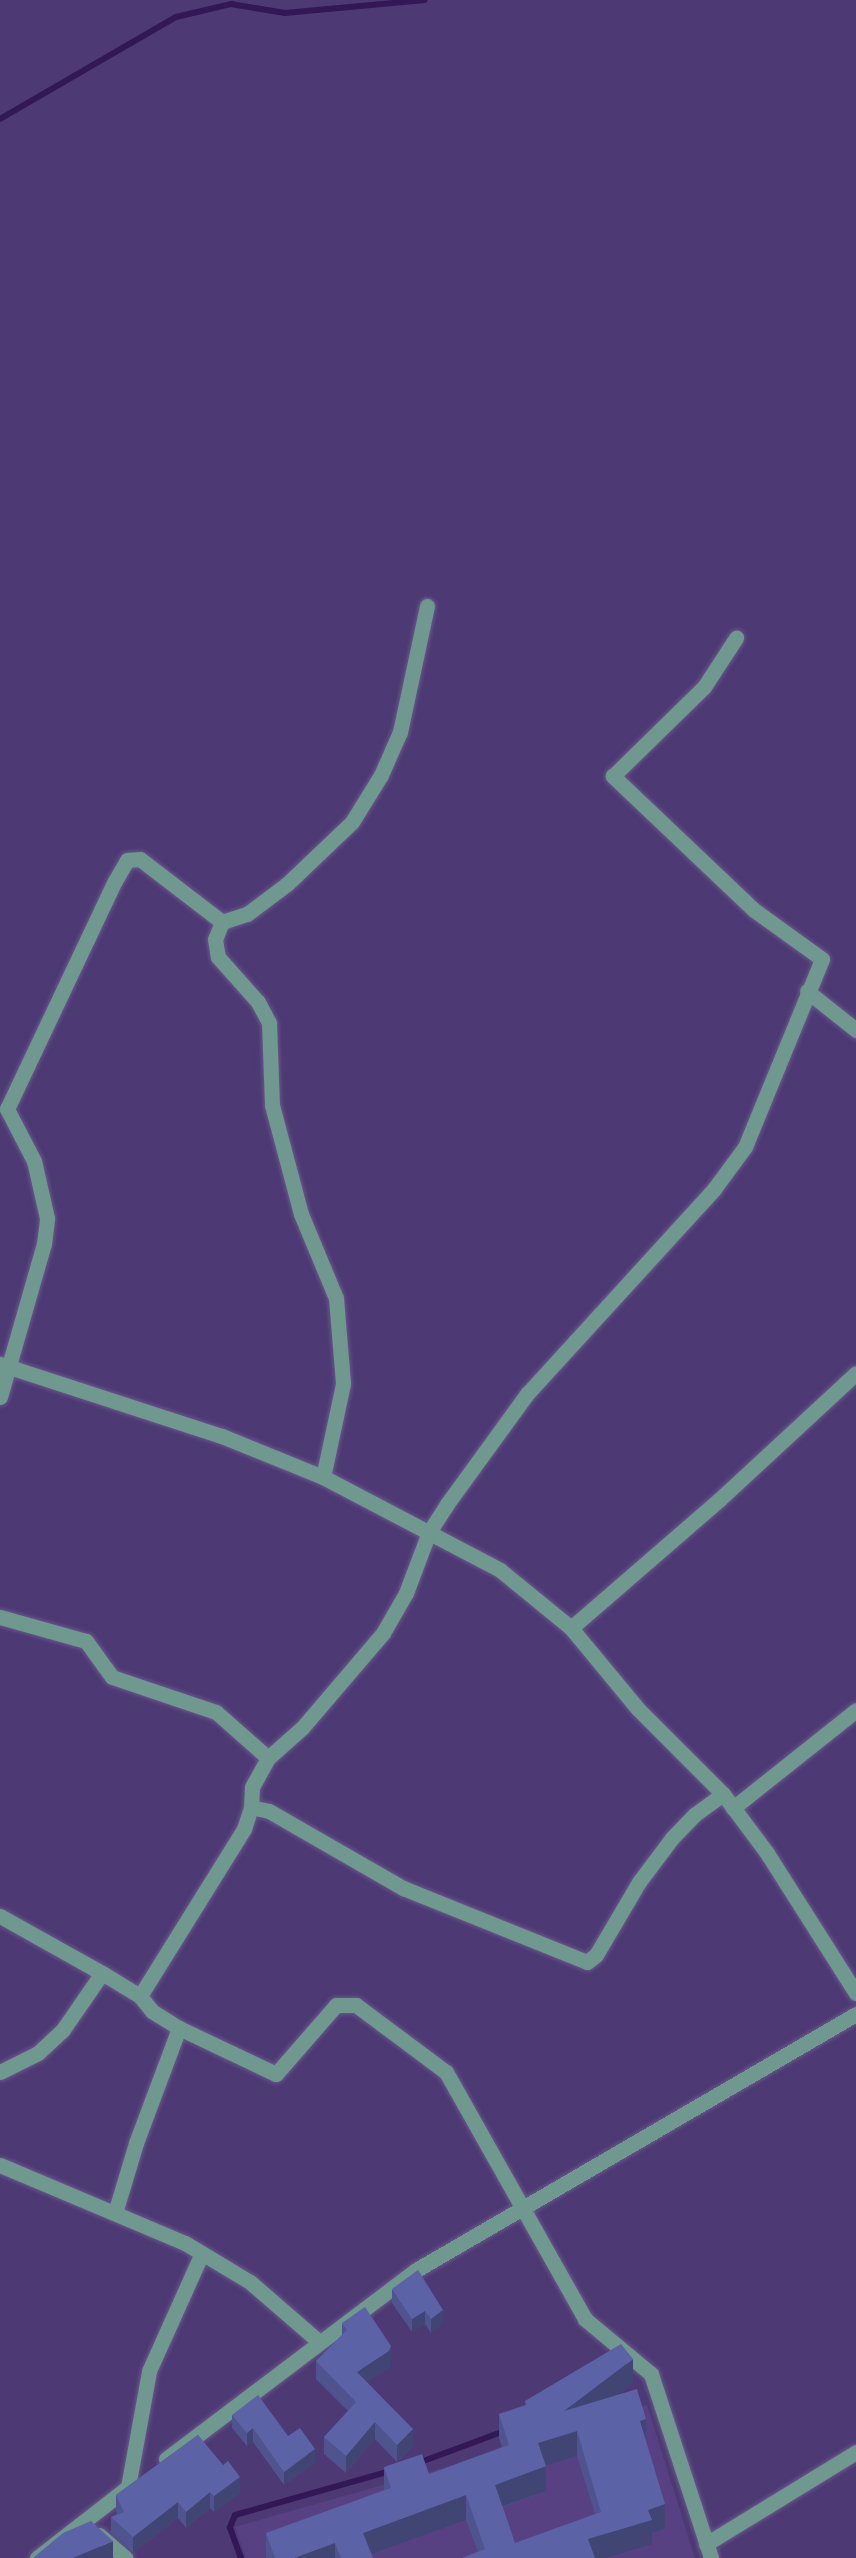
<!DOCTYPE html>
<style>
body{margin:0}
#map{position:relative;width:856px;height:2558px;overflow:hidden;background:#4d3973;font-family:"IBM Plex Serif",serif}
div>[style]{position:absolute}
.built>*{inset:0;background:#584182}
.stream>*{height:6px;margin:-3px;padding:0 3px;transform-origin:3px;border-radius:3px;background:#321856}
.roads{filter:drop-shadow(0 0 2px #69578c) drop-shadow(0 0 2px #69578c)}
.minor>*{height:15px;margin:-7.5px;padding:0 7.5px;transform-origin:7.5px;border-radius:7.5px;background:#6f988e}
.wall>*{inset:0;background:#4f548f}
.shaded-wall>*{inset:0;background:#404574}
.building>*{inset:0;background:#5c62a6}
span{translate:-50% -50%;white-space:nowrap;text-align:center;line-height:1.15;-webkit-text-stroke:4.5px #4d3973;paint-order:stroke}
</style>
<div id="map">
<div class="built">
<div style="clip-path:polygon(647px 2405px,695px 2558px,246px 2558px,235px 2527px,528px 2444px)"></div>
</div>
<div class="stream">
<div style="left:0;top:119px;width:203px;rotate:-30.1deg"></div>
<div style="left:176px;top:17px;width:57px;rotate:-13.3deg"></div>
<div style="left:231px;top:4px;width:55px;rotate:9.5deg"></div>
<div style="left:285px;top:13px;width:140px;rotate:-5.3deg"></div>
<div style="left:418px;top:2463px;width:95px;rotate:-20.3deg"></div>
<div style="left:241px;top:2558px;width:33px;rotate:-110deg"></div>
<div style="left:230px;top:2527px;width:13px;rotate:-67deg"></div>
<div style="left:235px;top:2515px;width:162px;rotate:-15.8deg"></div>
</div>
<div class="roads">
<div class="minor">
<div style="left:222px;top:922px;width:26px;rotate:-18deg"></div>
<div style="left:247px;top:914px;width:50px;rotate:-36.9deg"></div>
<div style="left:287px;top:884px;width:90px;rotate:-43.6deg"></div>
<div style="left:352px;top:822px;width:55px;rotate:-58.3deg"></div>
<div style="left:381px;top:775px;width:47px;rotate:-66.2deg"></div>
<div style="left:400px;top:732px;width:129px;rotate:-77.9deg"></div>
<div style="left:807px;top:991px;width:63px;rotate:38.5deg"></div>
<div style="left:0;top:1364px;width:233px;rotate:18deg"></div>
<div style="left:222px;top:1436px;width:109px;rotate:22.1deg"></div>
<div style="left:323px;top:1477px;width:200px;rotate:27.7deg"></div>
<div style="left:500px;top:1570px;width:92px;rotate:39.2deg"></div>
<div style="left:571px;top:1628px;width:105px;rotate:50.4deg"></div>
<div style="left:638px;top:1709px;width:120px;rotate:45deg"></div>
<div style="left:723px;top:1794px;width:74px;rotate:53.3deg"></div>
<div style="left:767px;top:1853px;width:166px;rotate:57.6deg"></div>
<div style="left:0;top:1397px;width:159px;rotate:-74deg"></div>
<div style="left:44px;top:1244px;width:26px;rotate:-83deg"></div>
<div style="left:47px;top:1218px;width:58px;rotate:-102.8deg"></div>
<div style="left:34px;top:1161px;width:59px;rotate:-117.4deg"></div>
<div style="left:7px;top:1109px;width:252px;rotate:-64.7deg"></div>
<div style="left:115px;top:881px;width:24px;rotate:-60deg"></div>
<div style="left:127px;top:860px;width:13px;rotate:-4deg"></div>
<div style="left:140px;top:859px;width:103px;rotate:37.5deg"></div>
<div style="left:222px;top:922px;width:18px;rotate:112deg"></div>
<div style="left:215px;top:939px;width:18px;rotate:81deg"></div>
<div style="left:218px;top:957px;width:60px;rotate:48.4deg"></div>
<div style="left:258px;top:1002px;width:24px;rotate:62deg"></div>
<div style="left:269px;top:1023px;width:82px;rotate:87.9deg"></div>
<div style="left:272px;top:1105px;width:113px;rotate:75.1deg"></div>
<div style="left:301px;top:1214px;width:91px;rotate:67.4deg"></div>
<div style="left:336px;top:1298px;width:86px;rotate:85.3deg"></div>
<div style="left:343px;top:1384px;width:95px;rotate:102.1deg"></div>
<div style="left:0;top:1617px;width:89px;rotate:15.6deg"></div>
<div style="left:86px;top:1641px;width:44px;rotate:54.2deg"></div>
<div style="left:112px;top:1677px;width:110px;rotate:18.6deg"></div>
<div style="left:216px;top:1712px;width:69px;rotate:41.5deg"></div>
<div style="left:571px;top:1628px;width:197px;rotate:-40.9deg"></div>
<div style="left:720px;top:1499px;width:185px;rotate:-42.8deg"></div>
<div style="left:251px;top:1807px;width:18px;rotate:13deg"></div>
<div style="left:269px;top:1811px;width:155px;rotate:29.9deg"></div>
<div style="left:403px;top:1888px;width:198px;rotate:21.9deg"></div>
<div style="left:587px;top:1962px;width:11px;rotate:-38deg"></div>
<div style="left:596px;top:1955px;width:85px;rotate:-59.5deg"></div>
<div style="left:639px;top:1882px;width:55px;rotate:-53.1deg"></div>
<div style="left:672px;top:1838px;width:32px;rotate:-46deg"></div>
<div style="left:694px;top:1815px;width:36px;rotate:-36deg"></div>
<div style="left:733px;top:1808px;width:157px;rotate:-38.5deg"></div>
<div style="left:0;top:1916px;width:117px;rotate:29.2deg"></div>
<div style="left:179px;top:2028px;width:107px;rotate:25.4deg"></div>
<div style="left:276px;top:2074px;width:91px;rotate:-49deg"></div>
<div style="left:336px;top:2005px;width:20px"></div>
<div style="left:356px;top:2005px;width:112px;rotate:36.7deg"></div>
<div style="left:446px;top:2072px;width:283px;rotate:60.6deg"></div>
<div style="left:585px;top:2319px;width:86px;rotate:39.8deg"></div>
<div style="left:651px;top:2374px;width:194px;rotate:71.9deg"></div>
<div style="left:0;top:2072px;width:42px;rotate:-26.6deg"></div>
<div style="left:38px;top:2053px;width:33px;rotate:-43deg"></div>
<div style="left:62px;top:2031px;width:70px;rotate:-55.4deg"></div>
<div style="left:102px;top:1973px;width:44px;rotate:31.2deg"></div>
<div style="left:140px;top:1996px;width:197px;rotate:-58.1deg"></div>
<div style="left:244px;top:1829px;width:23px;rotate:-72deg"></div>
<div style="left:251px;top:1807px;width:20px;rotate:-87deg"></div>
<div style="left:252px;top:1787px;width:33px;rotate:-61deg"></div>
<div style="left:268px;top:1758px;width:45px;rotate:-41.4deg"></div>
<div style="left:302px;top:1728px;width:125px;rotate:-49.5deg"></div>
<div style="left:383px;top:1633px;width:46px;rotate:-60.1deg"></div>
<div style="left:406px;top:1593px;width:65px;rotate:-69.3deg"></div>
<div style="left:429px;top:1532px;width:33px;rotate:-57deg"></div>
<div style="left:447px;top:1504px;width:136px;rotate:-54deg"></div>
<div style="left:527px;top:1394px;width:277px;rotate:-47.6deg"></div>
<div style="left:714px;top:1189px;width:52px;rotate:-53.6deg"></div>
<div style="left:745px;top:1147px;width:203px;rotate:-67.7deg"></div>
<div style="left:822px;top:959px;width:84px;rotate:-144.2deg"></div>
<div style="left:754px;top:910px;width:195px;rotate:-136.5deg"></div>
<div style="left:613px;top:776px;width:127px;rotate:-44.4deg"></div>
<div style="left:704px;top:687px;width:59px;rotate:-56.9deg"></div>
<div style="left:0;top:2165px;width:201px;rotate:22.9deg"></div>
<div style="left:185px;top:2243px;width:76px;rotate:31deg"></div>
<div style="left:250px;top:2282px;width:90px;rotate:40.9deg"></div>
<div style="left:115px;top:2213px;width:73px;rotate:-73.3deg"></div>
<div style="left:136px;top:2143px;width:123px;rotate:-69.5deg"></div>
<div style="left:179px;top:2028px;width:32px;rotate:-148deg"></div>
<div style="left:152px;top:2011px;width:19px;rotate:-129deg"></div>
<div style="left:166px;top:2459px;width:313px;rotate:-37.1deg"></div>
<div style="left:416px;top:2270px;width:509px;rotate:-30.19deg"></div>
<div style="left:128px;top:2487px;width:118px;rotate:-79.7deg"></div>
<div style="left:149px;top:2371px;width:129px;rotate:-65.8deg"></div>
<div style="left:99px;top:2535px;width:35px;rotate:41deg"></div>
<div style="left:706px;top:2544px;width:176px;rotate:-31.5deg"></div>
<div style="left:37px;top:2558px;width:120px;rotate:-37.9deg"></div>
</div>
</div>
<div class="wall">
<div style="clip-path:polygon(392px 2289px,443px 2323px,431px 2333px,425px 2324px,412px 2332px,392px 2303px)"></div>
<div style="clip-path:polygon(342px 2323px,391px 2363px,389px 2368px,367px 2382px,413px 2446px,397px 2462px,375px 2439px,346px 2473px,324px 2454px,324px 2437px,348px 2411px,316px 2379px,316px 2361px,342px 2335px)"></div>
<div style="clip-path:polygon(evenodd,633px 2383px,617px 2395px,646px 2442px,665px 2529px,652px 2533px,652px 2544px,478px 2552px,466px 2520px,371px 2554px,373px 2558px,266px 2558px,266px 2533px,384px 2490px,384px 2467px,429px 2474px,502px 2447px,499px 2438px,499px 2414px,525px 2405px,525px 2401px,633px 2383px,577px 2456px,595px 2514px,515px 2543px,503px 2507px,546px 2491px,545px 2465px,577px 2456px)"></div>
<div style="clip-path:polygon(232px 2415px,288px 2436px,315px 2463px,284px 2485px,253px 2442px,247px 2446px,232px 2428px)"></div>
<div style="clip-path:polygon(198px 2435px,240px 2493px,214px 2512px,210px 2508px,186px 2528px,178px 2518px,133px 2553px,111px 2533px,111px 2517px,117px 2514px,116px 2511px,116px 2495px)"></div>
</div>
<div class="shaded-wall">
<div style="clip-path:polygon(443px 2310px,443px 2323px,431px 2333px,431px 2319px)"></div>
<div style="clip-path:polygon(425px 2311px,425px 2324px,412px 2332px,412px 2319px)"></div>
<div style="clip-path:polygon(391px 2346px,391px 2363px,389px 2368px,357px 2389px,357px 2372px)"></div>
<div style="clip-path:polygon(633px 2359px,633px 2383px,565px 2435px,577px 2431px,577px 2456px,538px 2468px,538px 2443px,564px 2411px)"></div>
<div style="clip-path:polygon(646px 2419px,646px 2444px,640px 2421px)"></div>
<div style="clip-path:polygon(375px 2422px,375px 2439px,346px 2473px,346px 2456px)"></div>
<div style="clip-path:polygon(253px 2428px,253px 2442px,247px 2446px,247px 2433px)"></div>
<div style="clip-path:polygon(413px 2429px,413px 2446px,397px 2462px,397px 2445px)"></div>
<div style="clip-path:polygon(315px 2449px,315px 2463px,284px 2485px,284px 2472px)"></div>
<div style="clip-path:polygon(546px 2466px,546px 2491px,495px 2509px,495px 2485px)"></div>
<div style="clip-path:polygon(240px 2477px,240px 2493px,214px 2512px,214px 2496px)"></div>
<div style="clip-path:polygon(210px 2492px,210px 2508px,186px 2528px,186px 2512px)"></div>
<div style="clip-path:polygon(466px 2495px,466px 2520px,363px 2557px,363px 2533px)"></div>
<div style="clip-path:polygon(178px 2502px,178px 2518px,133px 2553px,133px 2537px)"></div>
<div style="clip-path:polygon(665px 2504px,665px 2529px,652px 2533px,652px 2544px,606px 2558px,588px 2558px,588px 2539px,648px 2510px)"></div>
<div style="clip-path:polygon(113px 2541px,113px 2558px,73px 2558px)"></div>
<div style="clip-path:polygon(335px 2543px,335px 2558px,294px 2558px)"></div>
</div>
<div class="building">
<div style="clip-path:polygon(418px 2270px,443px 2310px,431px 2319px,425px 2311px,412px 2319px,392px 2289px)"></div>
<div style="clip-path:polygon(365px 2307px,391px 2346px,389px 2351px,357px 2372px,413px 2429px,397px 2445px,375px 2422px,346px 2456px,324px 2437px,356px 2402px,316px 2361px,347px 2330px,342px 2323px)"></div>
<div style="clip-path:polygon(evenodd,621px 2344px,633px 2359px,564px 2411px,637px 2389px,646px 2419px,640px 2421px,665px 2504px,648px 2510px,652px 2520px,588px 2539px,595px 2558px,462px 2558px,485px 2549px,466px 2495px,363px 2533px,373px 2558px,341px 2558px,335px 2543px,294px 2558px,275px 2558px,266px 2533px,391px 2488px,384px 2467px,422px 2454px,429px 2474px,509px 2445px,499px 2414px,527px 2405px,525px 2401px,621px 2344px,577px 2431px,601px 2512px,515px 2543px,495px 2485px,546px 2466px,538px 2443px,577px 2431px)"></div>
<div style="clip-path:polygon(258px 2395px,288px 2436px,300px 2428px,315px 2449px,284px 2472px,253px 2428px,247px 2433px,232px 2415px)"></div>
<div style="clip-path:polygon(198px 2435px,223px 2465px,228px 2461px,240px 2477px,214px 2496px,210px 2492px,186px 2512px,178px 2502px,133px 2537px,111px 2517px,124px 2512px,116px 2495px)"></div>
<div style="clip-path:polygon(91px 2521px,113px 2541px,73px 2558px,33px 2558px,63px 2533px)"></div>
</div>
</div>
